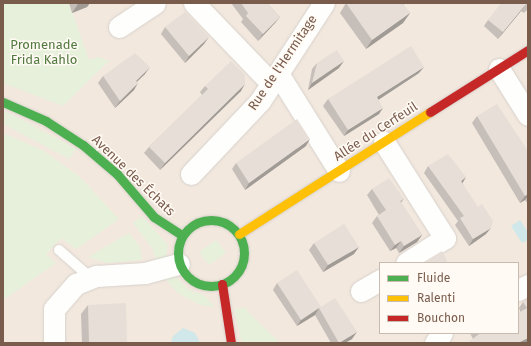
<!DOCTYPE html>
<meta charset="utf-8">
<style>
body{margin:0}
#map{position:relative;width:531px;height:346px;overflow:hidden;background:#f9f5f0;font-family:"Fira Sans",sans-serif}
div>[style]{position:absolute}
.residential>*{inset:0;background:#f2e8de}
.green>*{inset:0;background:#e7f0db}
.water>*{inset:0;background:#d0e8ea}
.roads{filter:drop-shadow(0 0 1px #d7d1cb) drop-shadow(0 0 1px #d7d1cb)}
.lane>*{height:10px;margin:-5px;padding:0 5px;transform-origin:5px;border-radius:5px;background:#fefefd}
.street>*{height:21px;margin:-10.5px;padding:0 10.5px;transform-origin:10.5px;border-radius:10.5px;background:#fefefd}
.fast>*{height:9px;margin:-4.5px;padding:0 4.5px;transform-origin:4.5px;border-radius:4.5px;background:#4caf50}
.fast>.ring{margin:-4.5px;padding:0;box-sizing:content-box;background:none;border:9px solid #4caf50;border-radius:50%}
.slow>*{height:9px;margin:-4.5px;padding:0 4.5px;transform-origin:4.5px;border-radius:4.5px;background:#ffc107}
.jam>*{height:9px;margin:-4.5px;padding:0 4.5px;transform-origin:4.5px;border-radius:4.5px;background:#c62828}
.wall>*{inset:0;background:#c6bfb9}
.shaded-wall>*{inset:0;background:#a19b96}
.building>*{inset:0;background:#e6ded7}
span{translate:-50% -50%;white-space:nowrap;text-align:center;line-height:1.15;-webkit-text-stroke:3px #fffaf3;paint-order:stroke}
.park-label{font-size:13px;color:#537a41}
.street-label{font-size:13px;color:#7a5c4d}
.frame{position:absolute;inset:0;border:4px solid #7a5c4d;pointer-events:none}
.legend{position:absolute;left:379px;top:262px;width:140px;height:72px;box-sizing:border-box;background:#fffaf3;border:1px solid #cabbb1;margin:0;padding:5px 7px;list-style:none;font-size:12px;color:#7a5c4d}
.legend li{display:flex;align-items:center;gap:8px;height:20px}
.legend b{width:20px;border:1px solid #cabbb1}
</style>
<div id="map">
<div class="residential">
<div style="clip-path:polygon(evenodd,3px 3px,528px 3px,528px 343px,3px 343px,3px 3px,380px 263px,518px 263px,518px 333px,380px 333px,380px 263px)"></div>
</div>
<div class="green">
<div style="clip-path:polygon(3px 3px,69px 3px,89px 60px,99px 57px,109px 61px,63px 106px,3px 83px)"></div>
<div style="clip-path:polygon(3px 111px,15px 116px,76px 149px,69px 159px,3px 124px)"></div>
<div style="clip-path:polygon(3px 133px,44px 151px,79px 176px,119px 219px,76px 249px,61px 238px,46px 254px,56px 263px,3px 300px)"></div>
<div style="clip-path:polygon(142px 216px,168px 245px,166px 257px,157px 262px,152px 248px,133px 223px)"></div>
<div style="clip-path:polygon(129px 233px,140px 247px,142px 260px,107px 263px,88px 257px)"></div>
<div style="clip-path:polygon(216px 240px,226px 253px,209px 265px,199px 252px)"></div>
<div style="clip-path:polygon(175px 276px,189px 290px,204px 295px,215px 307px,200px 305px,178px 293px,163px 277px)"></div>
<div style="clip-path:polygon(246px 307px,247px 311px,280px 343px,242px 343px,234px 309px)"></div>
</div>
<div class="water">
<div style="clip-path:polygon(520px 220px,528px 232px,528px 240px,522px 243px,511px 226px)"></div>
<div style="clip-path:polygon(183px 328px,195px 333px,200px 343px,171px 343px,173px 336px)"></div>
</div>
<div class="roads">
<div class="lane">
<div style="left:59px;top:250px;width:43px;rotate:41.2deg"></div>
</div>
<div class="street">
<div style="left:194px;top:3px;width:112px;rotate:46.1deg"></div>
<div style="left:119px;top:27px;width:43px;rotate:-33.7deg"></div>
<div style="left:499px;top:69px;width:54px;rotate:57.8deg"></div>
<div style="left:279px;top:75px;width:113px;rotate:58deg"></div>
<div style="left:384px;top:142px;width:114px;rotate:57.6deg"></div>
<div style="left:445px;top:238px;width:46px;rotate:147.3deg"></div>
<div style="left:191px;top:174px;width:100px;rotate:-46.6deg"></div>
<div style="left:260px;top:101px;width:117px;rotate:-56.9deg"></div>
<div style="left:518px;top:290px;width:11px;rotate:-27deg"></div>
<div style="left:361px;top:291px;width:22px;rotate:-30deg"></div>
<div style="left:54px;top:343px;width:34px;rotate:-90deg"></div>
<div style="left:54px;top:309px;width:33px;rotate:-49deg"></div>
<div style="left:76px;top:284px;width:22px;rotate:-22deg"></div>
<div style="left:96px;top:276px;width:49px;rotate:-3.5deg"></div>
<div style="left:145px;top:273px;width:35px;rotate:-15deg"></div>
<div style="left:435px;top:343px;width:12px;rotate:-55deg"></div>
</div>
<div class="fast">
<div style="left:3px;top:102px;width:47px;rotate:23.8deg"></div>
<div style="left:46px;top:121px;width:44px;rotate:33deg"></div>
<div style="left:83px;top:145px;width:45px;rotate:40.5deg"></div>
<div style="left:117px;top:174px;width:57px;rotate:49.3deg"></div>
<div style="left:154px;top:217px;width:33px;rotate:33deg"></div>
<div class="ring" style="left:178px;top:220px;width:57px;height:57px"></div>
</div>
<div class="slow">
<div style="left:239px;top:234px;width:227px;rotate:-32.6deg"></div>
</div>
<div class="jam">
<div style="left:430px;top:112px;width:116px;rotate:-32.3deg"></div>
<div style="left:222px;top:284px;width:60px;rotate:81.3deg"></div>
</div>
</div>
<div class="wall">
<div style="clip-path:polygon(69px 3px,90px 3px,87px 7px,72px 13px)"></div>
<div style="clip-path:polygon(231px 3px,267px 3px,280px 17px,275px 23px,258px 41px,241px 22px,243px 19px)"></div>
<div style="clip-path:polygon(346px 3px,406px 3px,403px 5px,410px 13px,403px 23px,366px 49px,340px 13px)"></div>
<div style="clip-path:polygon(528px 3px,528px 9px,524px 13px,521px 11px,498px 39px,484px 26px,488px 20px)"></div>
<div style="clip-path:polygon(165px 27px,204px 44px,185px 63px,161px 34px)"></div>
<div style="clip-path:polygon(317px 63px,339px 68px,308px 90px,312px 69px)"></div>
<div style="clip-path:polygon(419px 73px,378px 100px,379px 114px,344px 136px,323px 106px,328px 99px)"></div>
<div style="clip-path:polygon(145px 74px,137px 82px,134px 90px,115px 108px,98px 83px,103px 76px)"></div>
<div style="clip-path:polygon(205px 86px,241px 91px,160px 170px,144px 153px,149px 147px,202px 95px,200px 92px)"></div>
<div style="clip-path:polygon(477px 116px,528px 151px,528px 204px,525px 200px,520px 203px,472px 123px)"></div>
<div style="clip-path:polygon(306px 146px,245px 190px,232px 169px,236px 163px)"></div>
<div style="clip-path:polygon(428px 166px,462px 183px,486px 234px,469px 246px,455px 225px,458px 221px,424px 173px)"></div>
<div style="clip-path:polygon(372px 189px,404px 199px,401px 203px,422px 235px,417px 242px,399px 253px,396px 248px,390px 251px,372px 223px,377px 216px,379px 215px,367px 195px)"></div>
<div style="clip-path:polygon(314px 243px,354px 254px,323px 272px,309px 250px)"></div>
<div style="clip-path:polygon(277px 283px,321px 307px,352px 339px,345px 343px,331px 343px,315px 315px,297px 326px,273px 290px)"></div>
<div style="clip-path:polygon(528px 299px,526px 343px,473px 339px,470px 333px,518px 333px,520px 311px,519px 308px,523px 302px)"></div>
<div style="clip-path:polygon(88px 305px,127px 343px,82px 343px,81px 314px)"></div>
</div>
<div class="shaded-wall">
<div style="clip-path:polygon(80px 3px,90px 3px,87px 7px,72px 13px,78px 4px)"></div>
<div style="clip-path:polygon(526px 4px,521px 11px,498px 39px,503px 32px)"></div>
<div style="clip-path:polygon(410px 13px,403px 23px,366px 49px,372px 40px)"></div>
<div style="clip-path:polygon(280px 17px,275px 23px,258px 41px,263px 34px)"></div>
<div style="clip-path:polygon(209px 37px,204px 44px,185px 63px,189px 56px)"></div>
<div style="clip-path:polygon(344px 61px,339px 68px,308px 90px,312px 83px)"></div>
<div style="clip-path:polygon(150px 67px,145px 74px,131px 87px,136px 81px)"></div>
<div style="clip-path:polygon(424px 67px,419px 73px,372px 104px,377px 97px)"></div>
<div style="clip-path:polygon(138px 83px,134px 90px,115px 108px,120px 101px)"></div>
<div style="clip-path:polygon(245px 84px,241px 91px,160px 170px,165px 163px)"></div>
<div style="clip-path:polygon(383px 108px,379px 114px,344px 136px,348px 130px)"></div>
<div style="clip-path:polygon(310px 139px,306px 146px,245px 190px,249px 183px)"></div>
<div style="clip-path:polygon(466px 177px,462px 184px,461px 181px)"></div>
<div style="clip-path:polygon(528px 194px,528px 196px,525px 200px,520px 203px,525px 196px)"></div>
<div style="clip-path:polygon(491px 228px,486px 234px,469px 246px,473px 239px)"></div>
<div style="clip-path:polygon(422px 235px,417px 242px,399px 253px,404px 246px)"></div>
<div style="clip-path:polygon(401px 241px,396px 248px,390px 251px,395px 245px)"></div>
<div style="clip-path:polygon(359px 247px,354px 254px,323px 272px,328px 265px)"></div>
<div style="clip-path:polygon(319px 308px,315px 315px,297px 326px,301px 320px)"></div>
<div style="clip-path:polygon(357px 332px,352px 339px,345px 343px,339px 343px)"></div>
<div style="clip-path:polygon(528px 338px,528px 342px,526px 343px,518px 343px)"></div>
</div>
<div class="building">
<div style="clip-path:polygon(241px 3px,267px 3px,280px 17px,263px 34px,246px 16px,248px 13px)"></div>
<div style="clip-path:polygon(346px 3px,402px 3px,410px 13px,372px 40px)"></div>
<div style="clip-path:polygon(501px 3px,528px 3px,528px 6px,526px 4px,503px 32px,488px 20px)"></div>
<div style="clip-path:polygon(185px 12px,209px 37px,189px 56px,165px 27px)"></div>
<div style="clip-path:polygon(411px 46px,424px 67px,377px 97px,383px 108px,348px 130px,328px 99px)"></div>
<div style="clip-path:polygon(337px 50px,344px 61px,312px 83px,317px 63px)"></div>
<div style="clip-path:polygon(135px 53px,150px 67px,136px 81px,138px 83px,120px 101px,103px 76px)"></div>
<div style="clip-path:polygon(231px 61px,245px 75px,245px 84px,165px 163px,149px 147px,208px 89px,205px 86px)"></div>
<div style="clip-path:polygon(497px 104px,528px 151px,528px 194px,525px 196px,477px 116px)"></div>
<div style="clip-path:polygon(297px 119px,310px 139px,249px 183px,236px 163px)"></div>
<div style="clip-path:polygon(448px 154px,466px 177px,461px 181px,478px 207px,482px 204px,493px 221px,491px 228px,473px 239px,460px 218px,464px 216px,428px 166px)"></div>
<div style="clip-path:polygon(389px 178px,404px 199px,400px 201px,422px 235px,404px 246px,401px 241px,395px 245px,377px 216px,386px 210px,372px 189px)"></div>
<div style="clip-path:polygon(344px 224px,359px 247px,328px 265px,314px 243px)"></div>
<div style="clip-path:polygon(442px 251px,448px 263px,422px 263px)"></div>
<div style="clip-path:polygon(297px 270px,321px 307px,335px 298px,357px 332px,339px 343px,319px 308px,301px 320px,277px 283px)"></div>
<div style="clip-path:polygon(528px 299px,528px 338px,518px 343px,467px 343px,479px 334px,478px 333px,518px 333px,518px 313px,527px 308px,523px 302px)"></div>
<div style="clip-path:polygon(126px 303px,127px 343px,89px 343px,88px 305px)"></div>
</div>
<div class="park-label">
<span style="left:44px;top:53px">Promenade<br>Frida Kahlo</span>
</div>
<div class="street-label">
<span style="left:283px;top:63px;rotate:-56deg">Rue de l'Hermitage</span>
<span style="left:376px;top:132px;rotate:-33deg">Allée du Cerfeuil</span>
<span style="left:133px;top:176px;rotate:44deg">Avenue des Échats</span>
</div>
<div class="frame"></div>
<ul class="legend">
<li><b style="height:5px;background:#4caf50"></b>Fluide</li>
<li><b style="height:5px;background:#ffc107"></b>Ralenti</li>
<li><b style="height:5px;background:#c62828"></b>Bouchon</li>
</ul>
</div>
